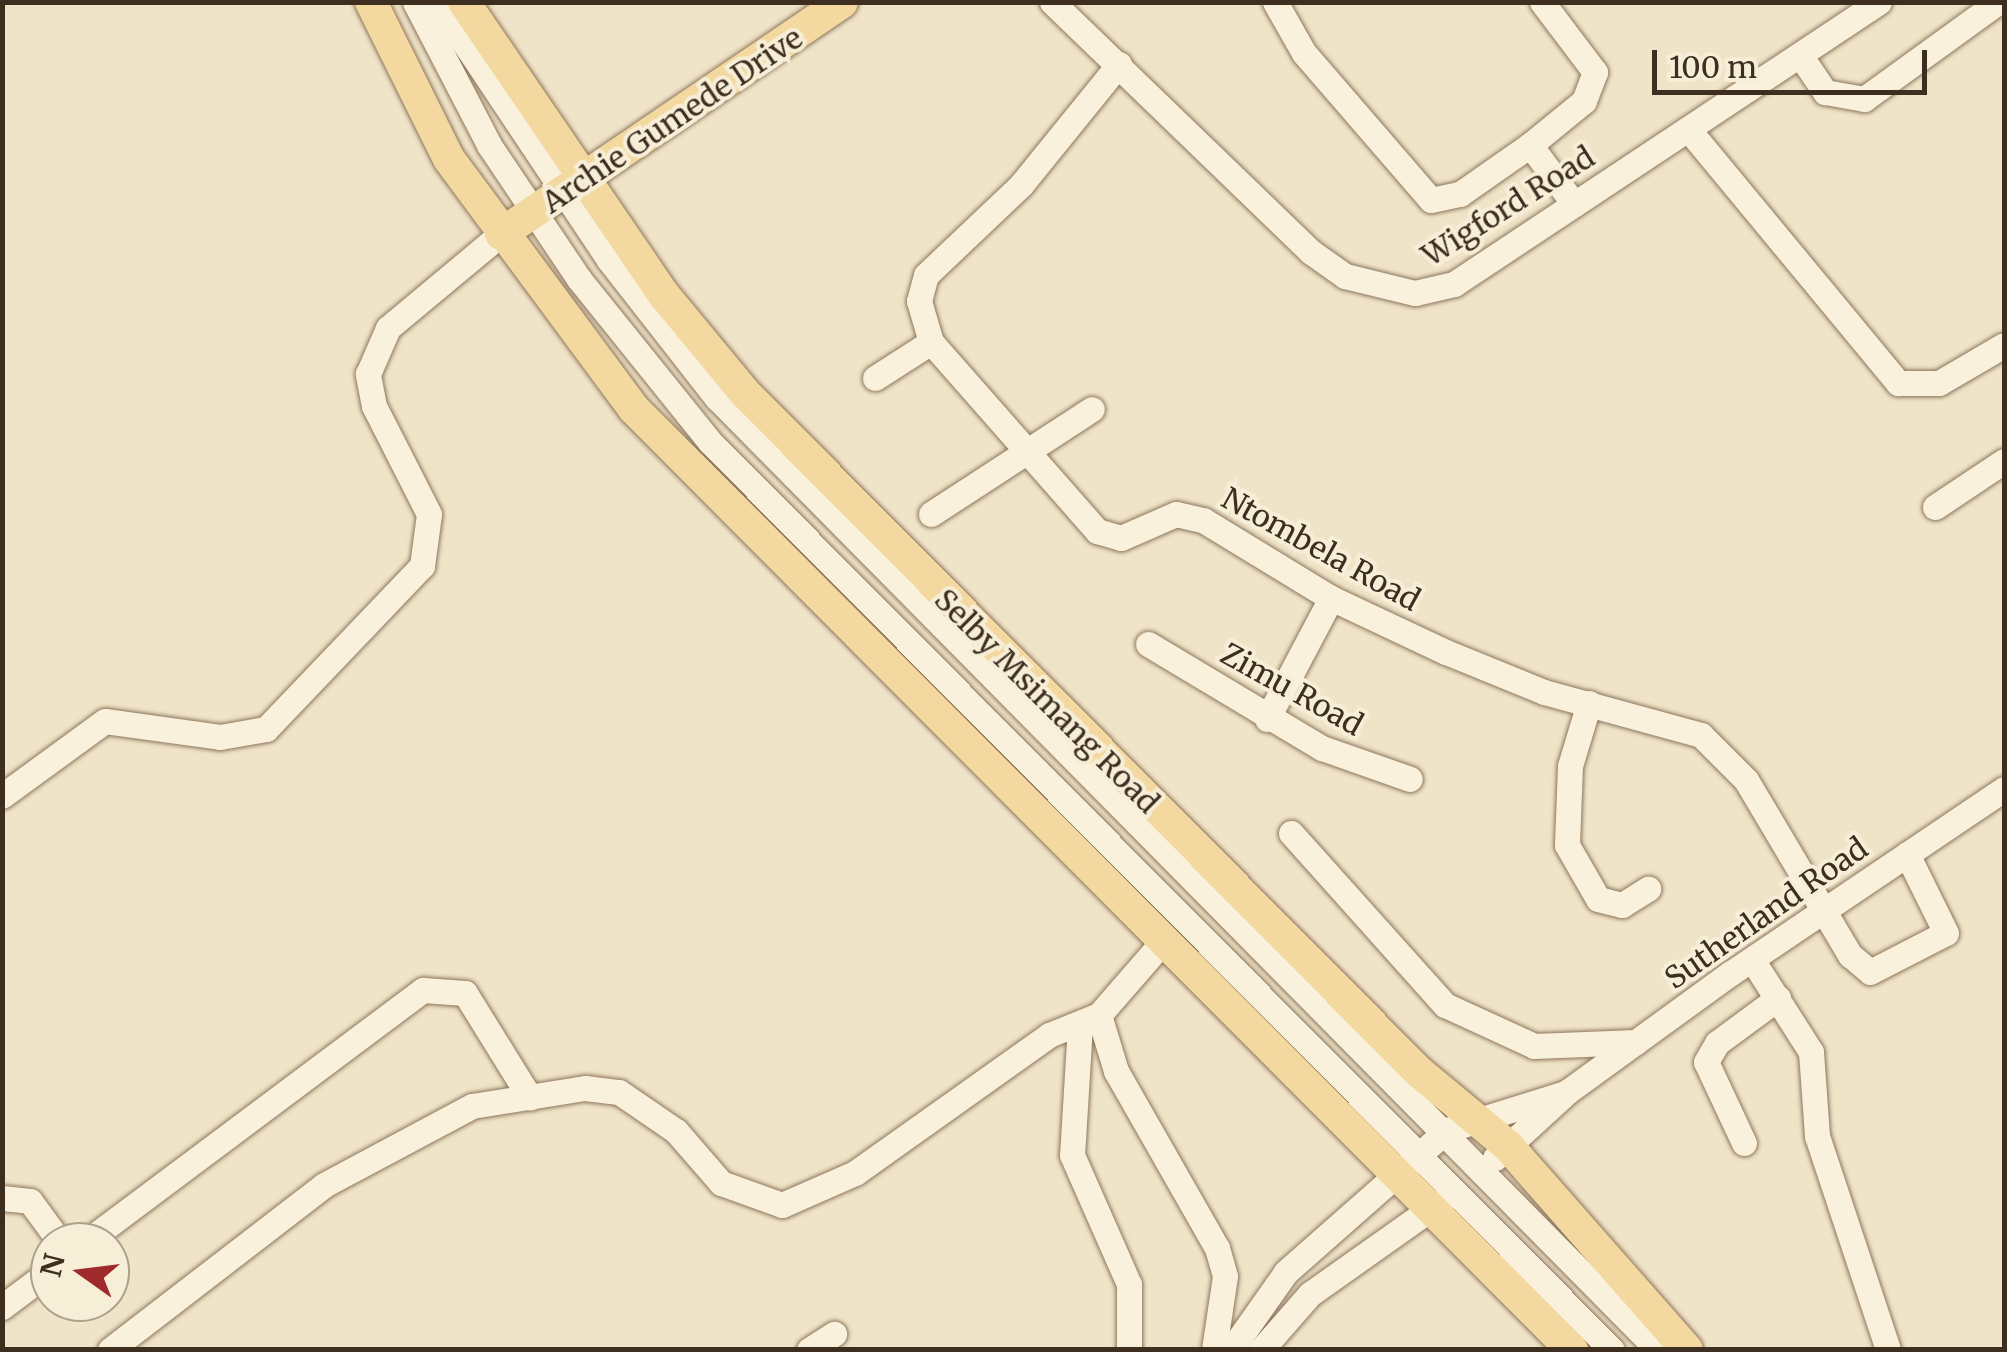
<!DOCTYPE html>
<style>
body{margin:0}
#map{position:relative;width:2007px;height:1352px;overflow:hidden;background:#f0e4c8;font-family:Merriweather,serif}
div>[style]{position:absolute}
.roads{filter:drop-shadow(0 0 2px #8d765c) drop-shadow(0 0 2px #8d765c)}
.minor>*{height:25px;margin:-12.5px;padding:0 12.5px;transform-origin:12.5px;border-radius:12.5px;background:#faf1dc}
.major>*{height:32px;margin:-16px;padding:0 16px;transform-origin:16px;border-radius:16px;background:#f3d9a0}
span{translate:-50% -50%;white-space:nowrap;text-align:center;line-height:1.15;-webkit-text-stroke:8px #f7eed8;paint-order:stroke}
.street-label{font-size:30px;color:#3d2e20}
.frame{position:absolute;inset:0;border:5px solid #3d2e20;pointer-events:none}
.north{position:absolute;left:30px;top:1222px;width:100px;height:100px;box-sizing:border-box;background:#f7eed8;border:2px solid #ada18e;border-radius:50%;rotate:284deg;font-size:28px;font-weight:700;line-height:40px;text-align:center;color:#3d2e20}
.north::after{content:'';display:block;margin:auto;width:35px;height:45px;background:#9e2a2b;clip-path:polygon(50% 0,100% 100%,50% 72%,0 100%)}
.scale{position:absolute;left:1652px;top:50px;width:275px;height:45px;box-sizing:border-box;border:5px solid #3d2e20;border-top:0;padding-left:12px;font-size:30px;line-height:35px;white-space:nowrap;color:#3d2e20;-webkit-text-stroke:8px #f7eed8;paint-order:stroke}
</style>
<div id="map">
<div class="roads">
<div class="minor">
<div style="left:415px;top:2px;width:161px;rotate:62.6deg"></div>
<div style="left:489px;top:145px;width:161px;rotate:56.1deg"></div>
<div style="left:579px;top:279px;width:209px;rotate:51.2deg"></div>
<div style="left:710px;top:442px;width:1280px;rotate:45.19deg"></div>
<div style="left:437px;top:2px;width:310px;rotate:56.3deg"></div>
<div style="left:609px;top:260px;width:175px;rotate:52deg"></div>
<div style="left:717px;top:398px;width:1339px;rotate:45.33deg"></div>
<div style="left:1052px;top:2px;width:360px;rotate:44deg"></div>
<div style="left:1311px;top:252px;width:42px;rotate:35.2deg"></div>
<div style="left:1345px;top:276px;width:72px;rotate:13.7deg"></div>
<div style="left:1415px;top:293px;width:40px;rotate:-13deg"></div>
<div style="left:1454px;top:284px;width:510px;rotate:-33.57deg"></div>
<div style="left:1275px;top:2px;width:59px;rotate:60.4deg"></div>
<div style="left:1304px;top:53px;width:194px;rotate:49.2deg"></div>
<div style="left:1431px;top:200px;width:30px;rotate:-12deg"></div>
<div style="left:1460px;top:194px;width:85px;rotate:-35deg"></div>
<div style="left:1542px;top:2px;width:88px;rotate:52.9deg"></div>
<div style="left:1595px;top:72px;width:31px;rotate:111deg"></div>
<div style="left:1584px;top:101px;width:70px;rotate:140.8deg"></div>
<div style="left:1530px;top:145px;width:74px;rotate:53.3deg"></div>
<div style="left:1800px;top:55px;width:45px;rotate:56deg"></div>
<div style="left:1825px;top:92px;width:40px;rotate:10deg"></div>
<div style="left:1864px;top:99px;width:165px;rotate:-35.9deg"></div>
<div style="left:1119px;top:64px;width:156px;rotate:129deg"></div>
<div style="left:1021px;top:185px;width:131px;rotate:136.5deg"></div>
<div style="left:926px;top:275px;width:27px;rotate:105deg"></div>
<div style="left:919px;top:301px;width:43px;rotate:73.7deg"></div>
<div style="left:931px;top:342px;width:252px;rotate:48.7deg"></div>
<div style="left:1097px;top:531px;width:25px;rotate:16deg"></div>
<div style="left:1121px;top:538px;width:60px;rotate:-23.6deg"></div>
<div style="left:1176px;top:514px;width:28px;rotate:13deg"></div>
<div style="left:1203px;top:520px;width:150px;rotate:31.4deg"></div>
<div style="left:1331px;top:598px;width:127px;rotate:25.2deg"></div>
<div style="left:1446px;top:652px;width:106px;rotate:22.2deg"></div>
<div style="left:1544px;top:692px;width:163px;rotate:15.3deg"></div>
<div style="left:1701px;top:735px;width:64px;rotate:45deg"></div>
<div style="left:1746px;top:780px;width:204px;rotate:59.3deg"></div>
<div style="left:1850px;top:955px;width:26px;rotate:40deg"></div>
<div style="left:1870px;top:972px;width:85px;rotate:-27.2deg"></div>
<div style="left:1946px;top:933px;width:88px;rotate:-116.3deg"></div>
<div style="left:1688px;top:129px;width:330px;rotate:50.4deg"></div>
<div style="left:1898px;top:383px;width:41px"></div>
<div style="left:1939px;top:383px;width:75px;rotate:-30.3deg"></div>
<div style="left:875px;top:378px;width:67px;rotate:-32.7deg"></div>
<div style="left:1935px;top:507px;width:83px;rotate:-33.7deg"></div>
<div style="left:931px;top:514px;width:192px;rotate:-33.1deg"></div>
<div style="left:1148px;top:644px;width:203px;rotate:30.9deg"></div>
<div style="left:1322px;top:748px;width:93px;rotate:19.4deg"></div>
<div style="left:1589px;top:703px;width:66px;rotate:106.8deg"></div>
<div style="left:1570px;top:766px;width:79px;rotate:92.2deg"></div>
<div style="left:1567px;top:845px;width:62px;rotate:60.1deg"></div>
<div style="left:1598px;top:899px;width:25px;rotate:14deg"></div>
<div style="left:1622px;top:905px;width:31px;rotate:-32deg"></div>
<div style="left:1267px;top:719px;width:137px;rotate:-62.1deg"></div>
<div style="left:2px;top:796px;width:127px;rotate:-36.1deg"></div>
<div style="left:105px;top:721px;width:116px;rotate:7.9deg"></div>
<div style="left:220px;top:737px;width:47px;rotate:-9.9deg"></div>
<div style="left:266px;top:729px;width:226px;rotate:-46.3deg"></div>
<div style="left:422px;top:566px;width:52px;rotate:-82.3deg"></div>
<div style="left:429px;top:514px;width:121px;rotate:-117deg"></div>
<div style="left:374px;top:406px;width:33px;rotate:-101deg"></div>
<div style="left:368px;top:374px;width:50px;rotate:-66.5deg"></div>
<div style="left:388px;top:328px;width:147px;rotate:-39.8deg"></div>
<div style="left:1291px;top:833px;width:231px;rotate:48.2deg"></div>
<div style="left:1445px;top:1005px;width:98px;rotate:24.7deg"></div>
<div style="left:1534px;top:1046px;width:102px;rotate:-2.2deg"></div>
<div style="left:1165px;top:939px;width:101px;rotate:131deg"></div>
<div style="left:1099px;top:1015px;width:59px;rotate:73.1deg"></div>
<div style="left:1116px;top:1071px;width:204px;rotate:60.3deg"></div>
<div style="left:1217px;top:1248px;width:29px;rotate:74deg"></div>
<div style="left:1225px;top:1276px;width:75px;rotate:98.5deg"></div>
<div style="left:1753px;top:961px;width:108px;rotate:57.5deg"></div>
<div style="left:1811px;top:1052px;width:84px;rotate:85.9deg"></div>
<div style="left:1817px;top:1136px;width:225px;rotate:71.6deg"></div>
<div style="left:1080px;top:1025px;width:130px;rotate:93.5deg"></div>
<div style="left:1072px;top:1155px;width:141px;rotate:66.2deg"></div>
<div style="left:1129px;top:1284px;width:66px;rotate:90deg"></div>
<div style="left:1744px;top:1143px;width:89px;rotate:-115.1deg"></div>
<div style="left:1706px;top:1062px;width:22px;rotate:-60deg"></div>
<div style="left:1717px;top:1043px;width:76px;rotate:-36.4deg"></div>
<div style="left:1495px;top:1158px;width:98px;rotate:-42.5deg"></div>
<div style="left:1567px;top:1092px;width:203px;rotate:-36deg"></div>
<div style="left:1731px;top:973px;width:329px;rotate:-34deg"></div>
<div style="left:2px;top:1198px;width:28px;rotate:6deg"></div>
<div style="left:30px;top:1201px;width:51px;rotate:53.8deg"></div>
<div style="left:86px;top:1242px;width:421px;rotate:-36.8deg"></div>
<div style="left:423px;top:990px;width:42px;rotate:4.1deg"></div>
<div style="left:465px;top:993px;width:123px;rotate:58.2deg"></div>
<div style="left:2px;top:1307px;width:60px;rotate:-36.9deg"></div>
<div style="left:110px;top:1350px;width:270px;rotate:-37.6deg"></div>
<div style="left:324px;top:1185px;width:168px;rotate:-28.1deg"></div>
<div style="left:472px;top:1106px;width:114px;rotate:-9.1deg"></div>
<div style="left:585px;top:1088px;width:34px;rotate:7deg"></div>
<div style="left:619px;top:1092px;width:69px;rotate:34.4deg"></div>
<div style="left:676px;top:1131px;width:69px;rotate:49.1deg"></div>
<div style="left:721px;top:1183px;width:65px;rotate:19.8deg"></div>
<div style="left:782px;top:1205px;width:80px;rotate:-23.7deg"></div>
<div style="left:855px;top:1173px;width:238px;rotate:-35.4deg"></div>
<div style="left:1049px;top:1035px;width:54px;rotate:-21.8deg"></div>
<div style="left:809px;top:1350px;width:30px;rotate:-33deg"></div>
<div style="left:1231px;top:1350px;width:95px;rotate:-54.8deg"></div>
<div style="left:1286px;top:1272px;width:215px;rotate:-41.4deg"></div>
<div style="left:1447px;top:1130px;width:121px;rotate:-17.4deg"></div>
<div style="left:1261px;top:1350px;width:74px;rotate:-48.8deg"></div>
<div style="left:1310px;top:1294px;width:164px;rotate:-35.3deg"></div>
</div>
<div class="major">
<div style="left:371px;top:2px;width:175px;rotate:63.6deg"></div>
<div style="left:449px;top:159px;width:311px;rotate:53.5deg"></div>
<div style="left:634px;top:409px;width:1329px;rotate:45.09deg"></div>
<div style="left:464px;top:2px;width:355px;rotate:55.7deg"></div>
<div style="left:664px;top:295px;width:127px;rotate:50.4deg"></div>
<div style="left:745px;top:393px;width:957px;rotate:45.21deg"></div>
<div style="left:1419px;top:1072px;width:116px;rotate:39.7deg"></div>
<div style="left:1508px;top:1146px;width:271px;rotate:48.7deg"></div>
<div style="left:501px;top:234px;width:412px;rotate:-34.2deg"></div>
</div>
</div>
<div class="street-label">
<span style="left:672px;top:120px;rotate:-34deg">Archie Gumede Drive</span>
<span style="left:1508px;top:206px;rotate:-32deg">Wigford Road</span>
<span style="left:1321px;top:549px;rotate:29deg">Ntombela Road</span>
<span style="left:1292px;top:689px;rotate:29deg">Zimu Road</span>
<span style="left:1047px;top:701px;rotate:45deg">Selby Msimang Road</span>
<span style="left:1766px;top:913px;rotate:-35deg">Sutherland Road</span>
</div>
<div class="frame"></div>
<div class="north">N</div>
<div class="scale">100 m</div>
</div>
